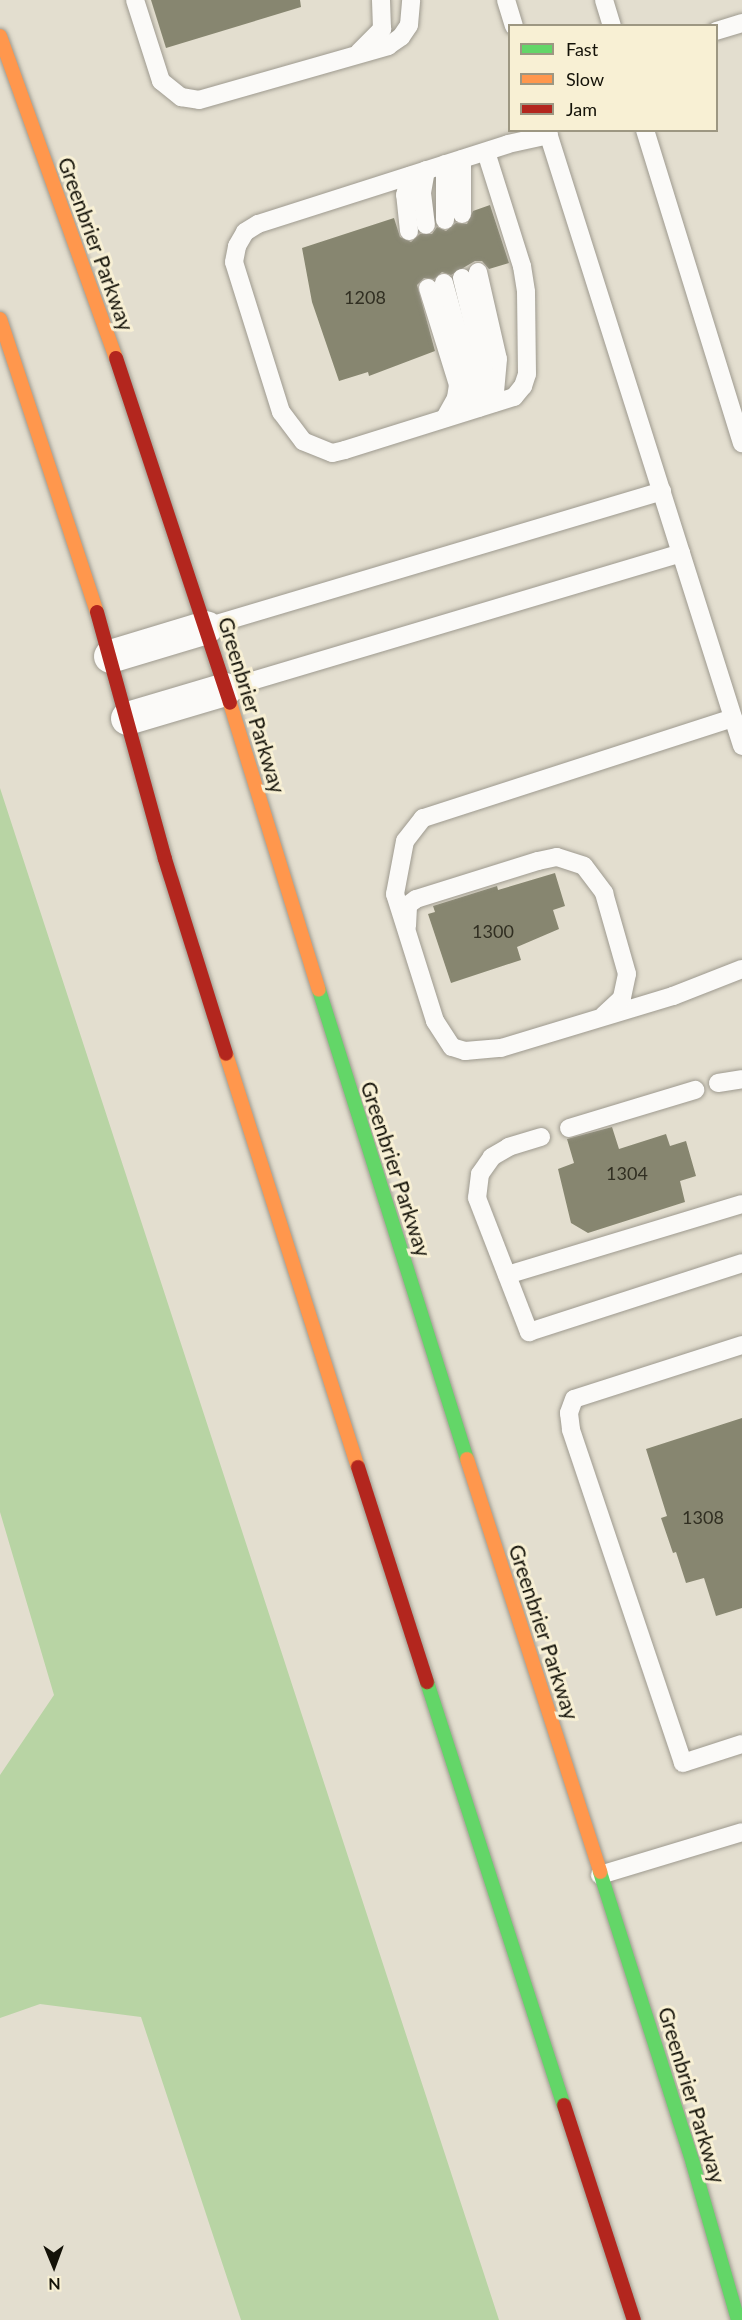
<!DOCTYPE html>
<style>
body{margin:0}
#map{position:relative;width:742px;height:2320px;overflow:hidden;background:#e3decf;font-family:Lato,sans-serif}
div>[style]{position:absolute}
.water>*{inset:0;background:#b8d4a4}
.building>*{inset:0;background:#878670}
.roads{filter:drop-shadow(0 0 2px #9e9a8f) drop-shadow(0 0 2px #9e9a8f)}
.lane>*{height:18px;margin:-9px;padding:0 9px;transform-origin:9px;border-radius:9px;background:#fbfaf8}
.street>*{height:33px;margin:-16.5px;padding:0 16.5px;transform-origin:16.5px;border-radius:16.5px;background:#fbfaf8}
.fast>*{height:14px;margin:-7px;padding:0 7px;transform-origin:7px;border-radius:7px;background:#63d668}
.slow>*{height:14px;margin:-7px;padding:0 7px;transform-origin:7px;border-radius:7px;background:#ff974d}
.jam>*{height:14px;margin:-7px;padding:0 7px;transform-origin:7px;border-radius:7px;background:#b3261e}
span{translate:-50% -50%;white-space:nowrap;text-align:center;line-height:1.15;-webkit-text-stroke:6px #f8f0d4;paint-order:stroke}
.number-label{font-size:18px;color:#312f22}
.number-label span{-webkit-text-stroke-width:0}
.street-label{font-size:21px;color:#141208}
.legend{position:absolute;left:508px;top:24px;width:210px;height:108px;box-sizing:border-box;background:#f8f0d4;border:2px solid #9d9782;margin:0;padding:8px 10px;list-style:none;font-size:18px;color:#141208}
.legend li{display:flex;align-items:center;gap:12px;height:30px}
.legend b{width:30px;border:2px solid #9d9782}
.north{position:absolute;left:24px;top:2236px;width:60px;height:60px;-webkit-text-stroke:4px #f8f0d4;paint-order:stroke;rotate:179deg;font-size:16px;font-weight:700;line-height:24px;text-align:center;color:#141208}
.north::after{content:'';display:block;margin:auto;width:21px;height:27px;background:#141208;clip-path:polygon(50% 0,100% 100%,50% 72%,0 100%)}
</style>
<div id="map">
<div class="water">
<div style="clip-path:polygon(0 788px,499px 2320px,241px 2320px,141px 2017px,40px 2004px,0 2018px,0 1775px,54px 1695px,0 1512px)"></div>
</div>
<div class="building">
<div style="clip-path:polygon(151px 0,300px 0,301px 7px,166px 48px)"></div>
<div style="clip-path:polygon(490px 205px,509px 263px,489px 269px,482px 261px,475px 261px,451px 275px,442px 272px,434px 279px,424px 278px,417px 285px,435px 351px,369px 376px,368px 372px,339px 381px,312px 302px,302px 248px,394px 218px,400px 237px,411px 242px,420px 234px,432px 234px,437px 227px,446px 231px,456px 223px,467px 224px,473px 211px)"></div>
<div style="clip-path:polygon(555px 873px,565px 906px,553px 910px,559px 929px,517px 947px,521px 960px,451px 983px,428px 914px,435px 912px,433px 906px,497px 886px,498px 890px)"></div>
<div style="clip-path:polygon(612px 1127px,619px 1149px,666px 1134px,670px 1146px,686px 1141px,696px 1176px,680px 1181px,685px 1202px,588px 1233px,571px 1223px,558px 1169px,574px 1163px,567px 1139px)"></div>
<div style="clip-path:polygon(742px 1418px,742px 1608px,716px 1616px,704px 1578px,686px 1583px,676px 1552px,673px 1553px,661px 1518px,667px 1516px,646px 1449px)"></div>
</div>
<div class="roads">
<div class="lane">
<div style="left:135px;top:0;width:85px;rotate:72.2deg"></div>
<div style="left:161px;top:81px;width:26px;rotate:39deg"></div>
<div style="left:181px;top:97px;width:18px;rotate:9deg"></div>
<div style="left:199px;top:100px;width:197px;rotate:-15.9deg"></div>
<div style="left:388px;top:46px;width:16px;rotate:-35deg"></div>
<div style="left:401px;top:37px;width:14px;rotate:-56deg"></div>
<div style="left:409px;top:25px;width:25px;rotate:-85deg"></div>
<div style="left:506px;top:0;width:27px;rotate:73deg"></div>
<div style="left:604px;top:0;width:27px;rotate:73deg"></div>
<div style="left:716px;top:31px;width:27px;rotate:-17deg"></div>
<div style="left:359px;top:52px;width:33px;rotate:-45deg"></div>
<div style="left:382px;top:29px;width:29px;rotate:-92deg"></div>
<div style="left:547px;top:130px;width:646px;rotate:72.43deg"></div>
<div style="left:645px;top:130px;width:328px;rotate:72.8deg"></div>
<div style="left:486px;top:152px;width:120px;rotate:72.5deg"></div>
<div style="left:522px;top:266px;width:26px;rotate:81deg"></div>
<div style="left:526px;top:292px;width:82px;rotate:89.3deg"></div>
<div style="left:527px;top:374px;width:13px;rotate:108deg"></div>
<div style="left:523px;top:386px;width:14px;rotate:129deg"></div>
<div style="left:514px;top:397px;width:177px;rotate:162.6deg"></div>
<div style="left:345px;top:450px;width:13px;rotate:167deg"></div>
<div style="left:332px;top:453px;width:31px;rotate:-158deg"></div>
<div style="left:303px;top:441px;width:36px;rotate:-127deg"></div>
<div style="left:281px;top:412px;width:157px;rotate:-107.4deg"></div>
<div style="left:234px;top:262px;width:16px;rotate:-79deg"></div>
<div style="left:237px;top:246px;width:16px;rotate:-60deg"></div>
<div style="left:245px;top:232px;width:15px;rotate:-32deg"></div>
<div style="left:258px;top:224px;width:262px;rotate:-17.7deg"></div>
<div style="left:508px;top:144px;width:42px;rotate:-12.4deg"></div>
<div style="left:462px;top:159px;width:55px;rotate:90deg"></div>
<div style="left:445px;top:164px;width:56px;rotate:90deg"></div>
<div style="left:426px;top:170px;width:23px;rotate:100deg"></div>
<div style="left:422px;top:193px;width:32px;rotate:83deg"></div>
<div style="left:409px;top:231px;width:36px;rotate:-96deg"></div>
<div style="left:405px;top:195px;width:20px;rotate:-75deg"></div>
<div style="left:478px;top:272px;width:89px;rotate:77.1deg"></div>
<div style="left:498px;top:359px;width:44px;rotate:95.2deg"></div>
<div style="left:462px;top:278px;width:93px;rotate:76.3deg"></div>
<div style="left:484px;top:368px;width:40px;rotate:97.1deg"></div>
<div style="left:444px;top:283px;width:93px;rotate:74.5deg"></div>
<div style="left:469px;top:373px;width:30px;rotate:94deg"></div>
<div style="left:428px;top:288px;width:102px;rotate:72.8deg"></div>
<div style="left:458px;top:385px;width:13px;rotate:99deg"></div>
<div style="left:456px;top:398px;width:23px;rotate:119deg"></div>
<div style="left:206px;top:627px;width:476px;rotate:-16.6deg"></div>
<div style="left:225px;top:689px;width:476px;rotate:-16.6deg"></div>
<div style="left:733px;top:718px;width:326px;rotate:162.1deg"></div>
<div style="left:423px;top:818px;width:29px;rotate:128deg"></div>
<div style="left:405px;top:841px;width:54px;rotate:100.7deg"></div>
<div style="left:395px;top:894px;width:133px;rotate:72.5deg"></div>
<div style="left:435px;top:1021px;width:31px;rotate:57deg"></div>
<div style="left:452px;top:1047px;width:14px;rotate:17deg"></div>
<div style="left:465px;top:1051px;width:36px;rotate:-5deg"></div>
<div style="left:501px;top:1048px;width:180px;rotate:-16.8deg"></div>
<div style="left:673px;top:996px;width:74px;rotate:-21.4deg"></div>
<div style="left:407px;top:926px;width:21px;rotate:-87deg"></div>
<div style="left:408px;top:905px;width:10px;rotate:-37deg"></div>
<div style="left:416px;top:899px;width:128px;rotate:-17.3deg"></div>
<div style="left:538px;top:861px;width:19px;rotate:-12deg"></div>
<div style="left:557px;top:857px;width:28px;rotate:18deg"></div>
<div style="left:584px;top:866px;width:34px;rotate:53deg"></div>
<div style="left:604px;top:893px;width:84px;rotate:74.1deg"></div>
<div style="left:627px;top:974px;width:25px;rotate:102deg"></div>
<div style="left:622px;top:998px;width:25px;rotate:137deg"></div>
<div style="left:718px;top:1083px;width:24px;rotate:-9deg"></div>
<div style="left:569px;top:1128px;width:132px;rotate:-16.8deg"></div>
<div style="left:541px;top:1137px;width:34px;rotate:163deg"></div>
<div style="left:509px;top:1147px;width:20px;rotate:150deg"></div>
<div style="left:492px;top:1157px;width:21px;rotate:125deg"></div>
<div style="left:480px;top:1174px;width:24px;rotate:97deg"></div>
<div style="left:477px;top:1198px;width:144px;rotate:68.8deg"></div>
<div style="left:529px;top:1332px;width:224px;rotate:-17.9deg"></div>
<div style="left:507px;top:1275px;width:245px;rotate:-16.8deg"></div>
<div style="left:742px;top:1345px;width:176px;rotate:162.2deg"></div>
<div style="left:574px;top:1399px;width:15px;rotate:110deg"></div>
<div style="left:569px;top:1413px;width:17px;rotate:83deg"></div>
<div style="left:571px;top:1430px;width:351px;rotate:71.4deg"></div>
<div style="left:683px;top:1763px;width:62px;rotate:-17.9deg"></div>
<div style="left:600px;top:1875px;width:148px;rotate:-16.8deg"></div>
</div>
<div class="street">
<div style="left:110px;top:656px;width:100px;rotate:-16.8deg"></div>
<div style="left:127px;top:718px;width:102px;rotate:-16.5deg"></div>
</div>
<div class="fast">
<div style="left:319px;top:990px;width:492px;rotate:72.5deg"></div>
<div style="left:427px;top:1682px;width:445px;rotate:72.1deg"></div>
<div style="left:600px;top:1872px;width:306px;rotate:72.3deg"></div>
<div style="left:693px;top:2164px;width:162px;rotate:73.9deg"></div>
</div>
<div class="slow">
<div style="left:0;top:36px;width:342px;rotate:70.2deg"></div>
<div style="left:0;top:319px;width:309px;rotate:71.7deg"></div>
<div style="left:230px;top:703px;width:300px;rotate:72.8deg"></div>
<div style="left:226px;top:1054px;width:434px;rotate:72.3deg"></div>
<div style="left:467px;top:1459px;width:434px;rotate:72.1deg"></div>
</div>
<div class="jam">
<div style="left:116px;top:358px;width:363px;rotate:71.7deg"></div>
<div style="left:97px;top:612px;width:256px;rotate:74.6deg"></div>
<div style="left:165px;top:859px;width:204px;rotate:72.6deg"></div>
<div style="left:358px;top:1467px;width:226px;rotate:72.2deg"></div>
<div style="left:564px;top:2105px;width:226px;rotate:72deg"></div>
</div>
</div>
<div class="number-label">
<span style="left:365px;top:297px">1208</span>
<span style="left:493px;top:931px">1300</span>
<span style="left:627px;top:1173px">1304</span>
<span style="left:703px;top:1517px">1308</span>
</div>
<div class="street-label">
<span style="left:96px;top:244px;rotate:70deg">Greenbrier Parkway</span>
<span style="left:252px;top:705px;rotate:73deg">Greenbrier Parkway</span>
<span style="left:396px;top:1169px;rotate:72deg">Greenbrier Parkway</span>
<span style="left:544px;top:1632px;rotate:72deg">Greenbrier Parkway</span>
<span style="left:692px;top:2095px;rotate:73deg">Greenbrier Parkway</span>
</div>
<ul class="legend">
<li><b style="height:8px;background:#63d668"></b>Fast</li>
<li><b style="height:8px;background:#ff974d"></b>Slow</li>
<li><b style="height:8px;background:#b3261e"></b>Jam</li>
</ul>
<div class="north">N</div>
</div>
